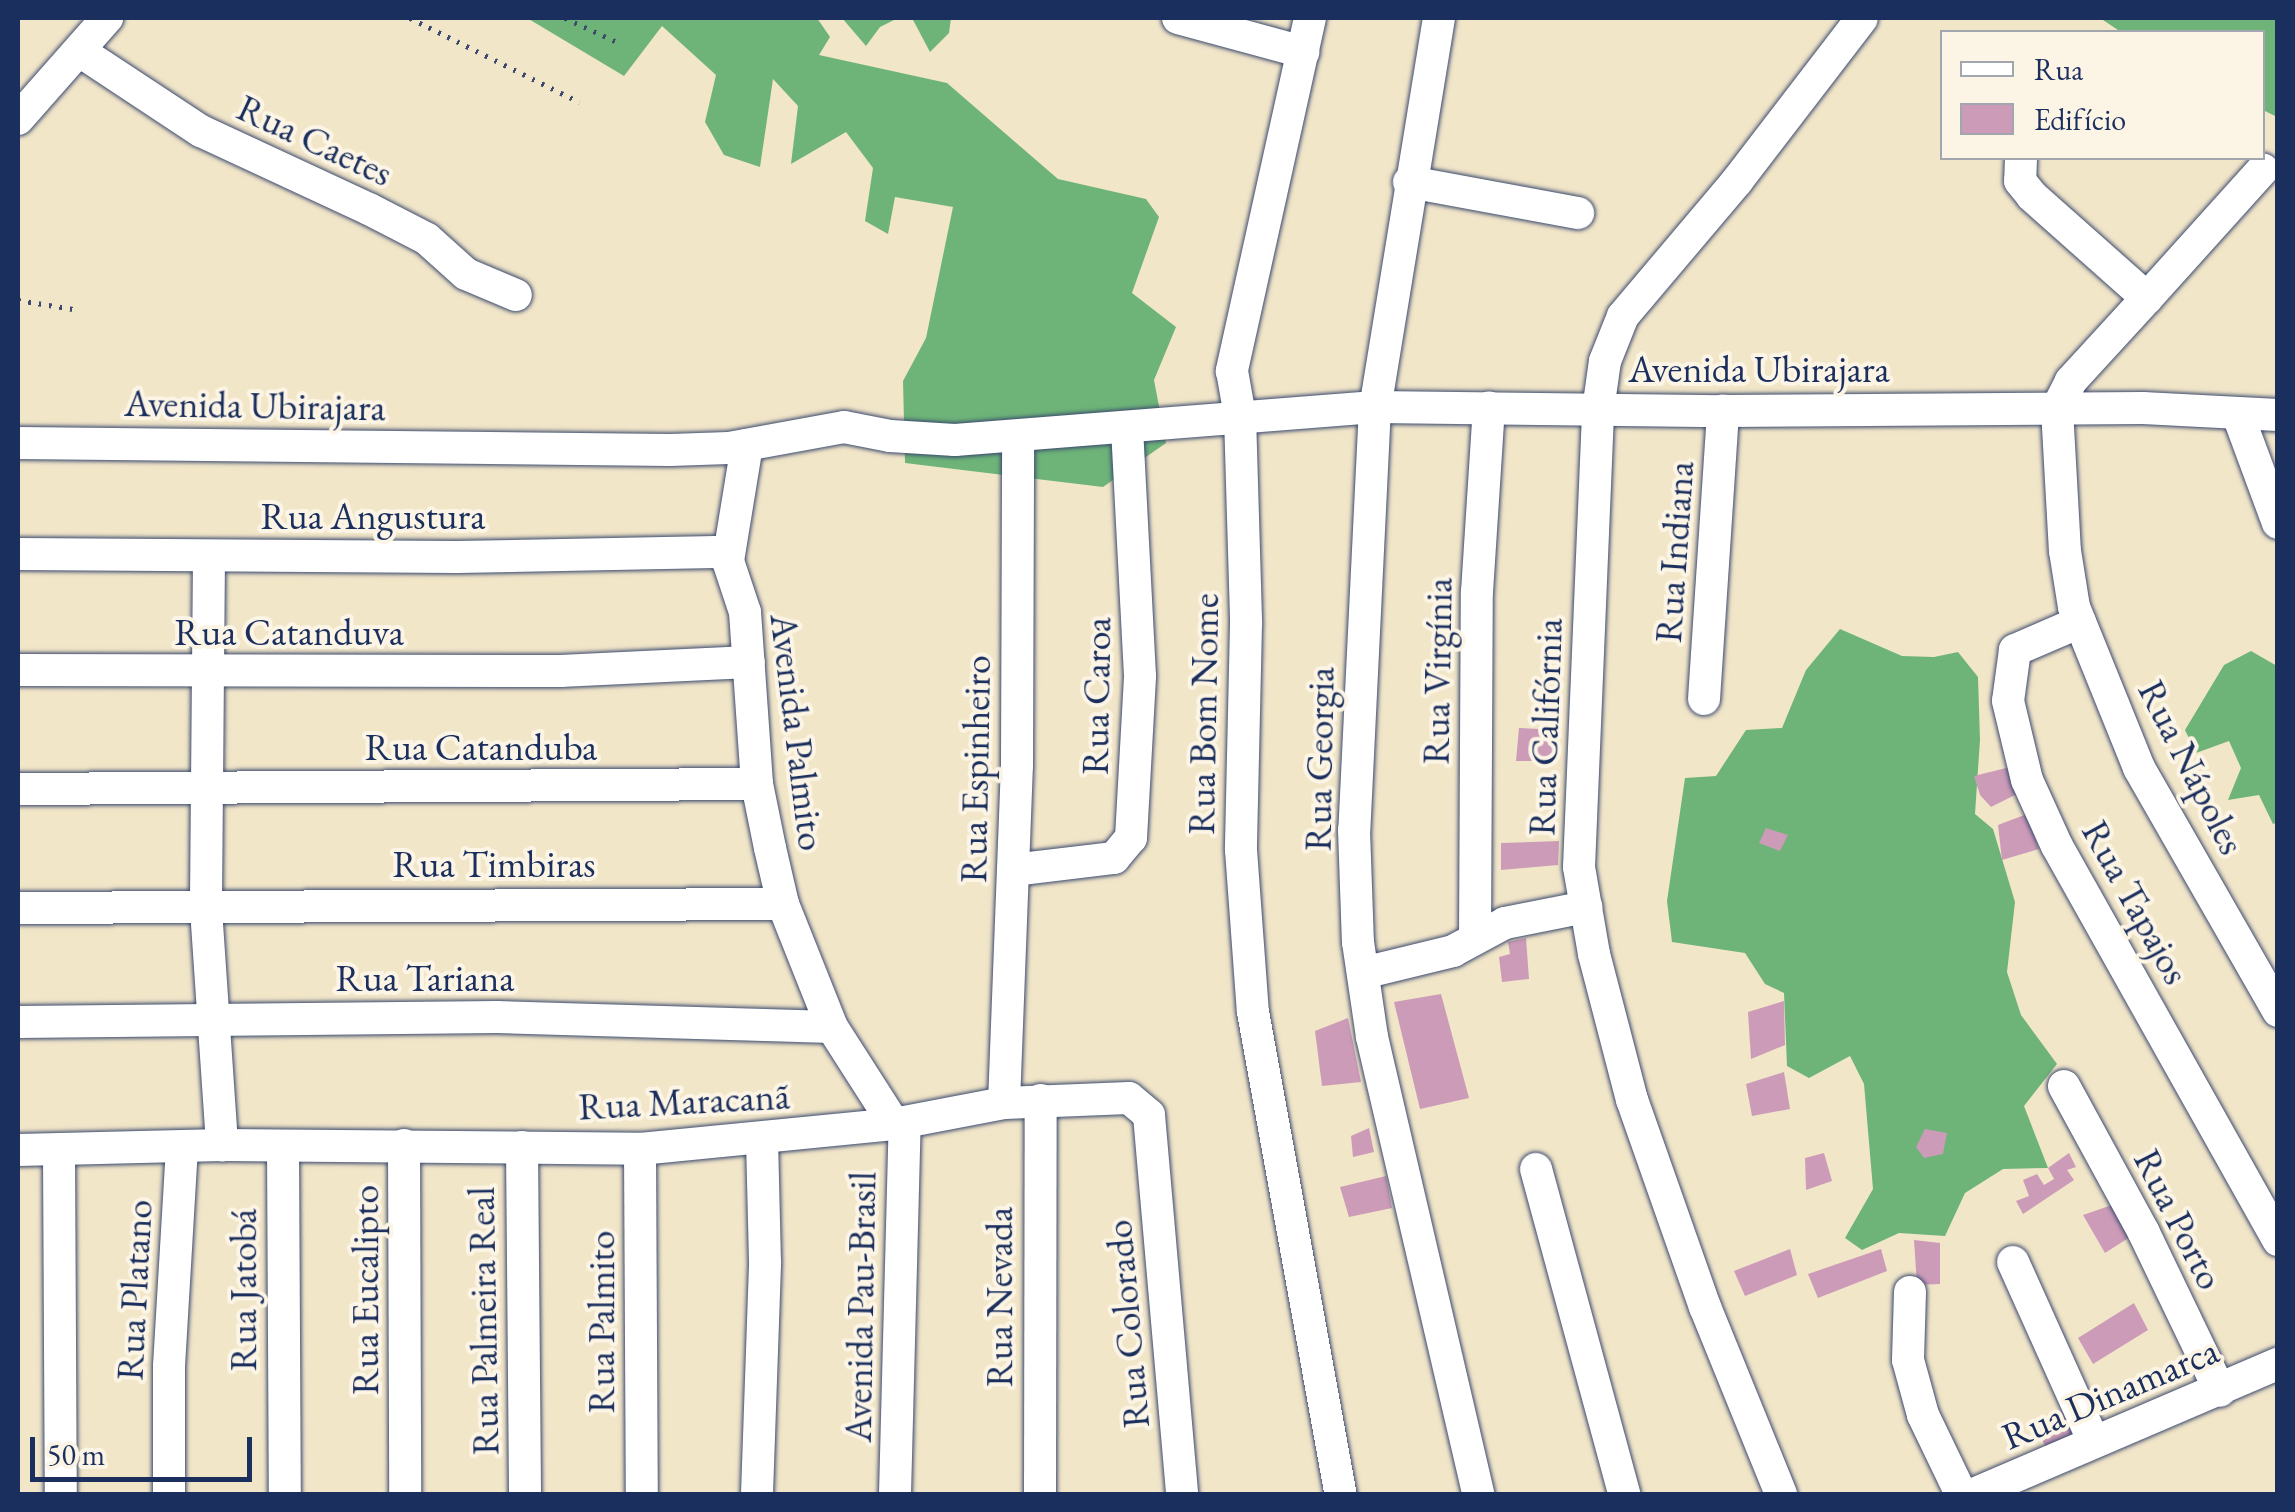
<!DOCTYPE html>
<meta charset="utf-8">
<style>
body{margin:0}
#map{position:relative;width:2295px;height:1512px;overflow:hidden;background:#f2e6c9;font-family:"EB Garamond",serif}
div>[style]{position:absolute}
.forest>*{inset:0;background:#6eb479}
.building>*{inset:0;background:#cc9bb8}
.path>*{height:5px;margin-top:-2.5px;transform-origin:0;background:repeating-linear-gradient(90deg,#3b4a6e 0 2.5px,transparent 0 10.5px)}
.roads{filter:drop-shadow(0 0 2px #3b4a6e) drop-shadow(0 0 2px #3b4a6e)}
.street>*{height:32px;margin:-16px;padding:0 16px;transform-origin:16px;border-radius:16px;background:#fff}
span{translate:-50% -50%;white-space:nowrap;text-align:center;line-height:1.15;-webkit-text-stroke:8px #fcf5e5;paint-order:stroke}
.street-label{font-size:38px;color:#1b2f5e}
.frame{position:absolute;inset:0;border:20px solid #1b2f5e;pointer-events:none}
.legend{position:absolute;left:1940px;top:30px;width:325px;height:130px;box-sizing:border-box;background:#fcf5e5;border:2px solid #a2a6af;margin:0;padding:12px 18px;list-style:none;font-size:30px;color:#1b2f5e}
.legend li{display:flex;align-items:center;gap:20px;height:50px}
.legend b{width:50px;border:2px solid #a2a6af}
.scale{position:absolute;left:30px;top:1437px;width:222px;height:45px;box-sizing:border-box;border:5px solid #1b2f5e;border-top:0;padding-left:12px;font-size:30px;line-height:35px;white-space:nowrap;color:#1b2f5e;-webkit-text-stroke:8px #fcf5e5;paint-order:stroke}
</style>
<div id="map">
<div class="forest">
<div style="clip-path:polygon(527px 18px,817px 18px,830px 37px,819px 55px,947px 83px,1058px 179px,1146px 199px,1159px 217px,1132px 293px,1176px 327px,1154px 380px,1166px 443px,1103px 487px,905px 463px,903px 381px,926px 338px,953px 207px,895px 197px,888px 234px,865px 221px,873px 168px,846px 132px,791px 164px,798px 106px,773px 79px,760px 167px,724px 155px,705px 122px,716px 75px,662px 26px,624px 76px)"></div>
<div style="clip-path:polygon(842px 18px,898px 18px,880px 27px,866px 46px)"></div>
<div style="clip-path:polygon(912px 18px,951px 18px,949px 33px,930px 52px)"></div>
<div style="clip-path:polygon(2100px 18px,2277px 18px,2277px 117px,2263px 110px,2262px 32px,2121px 32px)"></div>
<div style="clip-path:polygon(1840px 629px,1902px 656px,1934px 657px,1958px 652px,1978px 677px,1980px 740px,1975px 814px,1993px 829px,2015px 902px,2007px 972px,2021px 1015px,2057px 1064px,2024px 1106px,2048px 1168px,2003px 1169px,1965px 1193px,1945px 1236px,1899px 1233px,1862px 1250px,1845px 1238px,1873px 1189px,1864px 1084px,1850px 1056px,1809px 1078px,1787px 1066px,1784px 993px,1765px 984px,1745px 953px,1672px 942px,1667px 901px,1685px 778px,1716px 776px,1746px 730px,1782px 728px,1806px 670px)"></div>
<div style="clip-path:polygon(2251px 651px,2277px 666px,2278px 822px,2273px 824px,2259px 795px,2228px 800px,2241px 768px,2229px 741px,2196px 753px,2185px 730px,2224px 665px)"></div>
</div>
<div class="building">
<div style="clip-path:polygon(1519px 728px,1560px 730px,1556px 761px,1516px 761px)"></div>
<div style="clip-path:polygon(2010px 767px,2019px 793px,1991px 807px,1980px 795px,1974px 776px)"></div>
<div style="clip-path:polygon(2027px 814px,2039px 849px,2002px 860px,1998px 825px)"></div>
<div style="clip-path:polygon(1766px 828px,1788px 835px,1780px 851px,1759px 843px)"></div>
<div style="clip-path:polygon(1559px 841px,1558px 865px,1501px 870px,1501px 843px)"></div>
<div style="clip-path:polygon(1526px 938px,1529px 979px,1502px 982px,1499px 957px,1510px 954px,1508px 942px)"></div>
<div style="clip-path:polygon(1441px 994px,1469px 1098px,1420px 1109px,1394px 1002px)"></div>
<div style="clip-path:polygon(1784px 1001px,1785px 1045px,1751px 1059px,1748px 1012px)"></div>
<div style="clip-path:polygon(1348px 1018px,1361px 1082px,1322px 1086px,1315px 1031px)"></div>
<div style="clip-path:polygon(1784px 1072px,1790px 1109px,1752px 1116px,1746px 1084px)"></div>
<div style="clip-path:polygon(1369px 1128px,1374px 1152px,1353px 1157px,1351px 1136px)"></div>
<div style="clip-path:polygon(1925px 1129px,1947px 1133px,1943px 1154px,1924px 1158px,1916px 1147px)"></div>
<div style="clip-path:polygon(1824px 1153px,1832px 1181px,1806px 1190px,1805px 1158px)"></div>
<div style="clip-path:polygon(2069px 1153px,2076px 1167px,2067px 1170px,2074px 1180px,2023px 1214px,2016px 1201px,2029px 1196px,2023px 1180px,2037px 1174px,2044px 1185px,2054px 1179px,2048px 1168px)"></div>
<div style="clip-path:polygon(1386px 1176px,1392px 1208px,1349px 1217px,1340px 1187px)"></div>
<div style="clip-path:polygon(2112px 1205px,2130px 1237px,2105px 1253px,2083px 1215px)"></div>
<div style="clip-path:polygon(1914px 1240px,1940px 1243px,1940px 1284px,1917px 1285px)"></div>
<div style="clip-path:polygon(1790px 1249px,1797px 1275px,1745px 1296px,1734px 1271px)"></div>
<div style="clip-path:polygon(1881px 1249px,1887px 1271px,1818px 1298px,1808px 1274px)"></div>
<div style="clip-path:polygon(2134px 1303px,2148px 1330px,2093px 1364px,2078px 1338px)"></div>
<div style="clip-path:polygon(2067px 1408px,2077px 1437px,2047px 1451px,2035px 1422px)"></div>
</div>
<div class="path">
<div style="left:410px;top:18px;width:189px;rotate:26.4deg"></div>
<div style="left:565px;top:18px;width:55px;rotate:24.7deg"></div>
<div style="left:18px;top:300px;width:56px;rotate:9.3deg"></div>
</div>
<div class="roads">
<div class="street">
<div style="left:1178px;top:18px;width:130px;rotate:15.2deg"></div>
<div style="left:1310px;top:18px;width:362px;rotate:102.5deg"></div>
<div style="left:1232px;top:371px;width:46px;rotate:79.9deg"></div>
<div style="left:1240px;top:416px;width:208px;rotate:88.3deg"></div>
<div style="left:1246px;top:624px;width:226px;rotate:91.3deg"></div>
<div style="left:1241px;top:850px;width:162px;rotate:85.8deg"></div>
<div style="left:1253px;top:1012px;width:490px;rotate:79.7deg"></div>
<div style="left:1439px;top:18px;width:394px;rotate:99.3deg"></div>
<div style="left:1375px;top:407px;width:424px;rotate:92.8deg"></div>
<div style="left:1354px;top:830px;width:112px;rotate:88deg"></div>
<div style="left:1358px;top:942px;width:96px;rotate:81.6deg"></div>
<div style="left:1372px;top:1037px;width:469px;rotate:76.9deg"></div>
<div style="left:81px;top:52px;width:144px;rotate:33.4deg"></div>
<div style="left:201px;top:131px;width:185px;rotate:24.9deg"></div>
<div style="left:369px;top:209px;width:65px;rotate:27.3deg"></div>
<div style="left:427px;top:239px;width:52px;rotate:41.9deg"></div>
<div style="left:466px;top:274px;width:54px;rotate:22.8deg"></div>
<div style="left:18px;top:119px;width:135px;rotate:-48.6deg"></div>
<div style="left:2021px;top:158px;width:23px;rotate:92deg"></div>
<div style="left:2020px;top:181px;width:19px;rotate:51deg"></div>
<div style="left:2032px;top:196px;width:154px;rotate:41.6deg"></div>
<div style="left:2147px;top:298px;width:113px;rotate:132.5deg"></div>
<div style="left:2071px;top:381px;width:31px;rotate:117deg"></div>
<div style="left:2057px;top:409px;width:142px;rotate:86.8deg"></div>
<div style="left:2065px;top:551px;width:57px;rotate:80.9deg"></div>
<div style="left:2074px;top:607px;width:174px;rotate:68deg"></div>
<div style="left:2139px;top:768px;width:280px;rotate:60.2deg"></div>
<div style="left:1409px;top:182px;width:172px;rotate:10.4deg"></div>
<div style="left:2147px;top:298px;width:173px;rotate:-48deg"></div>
<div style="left:2238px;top:415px;width:115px;rotate:69.7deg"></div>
<div style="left:18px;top:443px;width:652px;rotate:0.62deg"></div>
<div style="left:670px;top:450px;width:59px;rotate:-1.9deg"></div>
<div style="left:729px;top:448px;width:117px;rotate:-10.3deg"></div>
<div style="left:844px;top:427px;width:47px;rotate:11.1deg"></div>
<div style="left:890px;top:436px;width:65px;rotate:3.5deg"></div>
<div style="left:955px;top:440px;width:421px;rotate:-4.5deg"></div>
<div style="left:1375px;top:407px;width:348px;rotate:0.7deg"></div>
<div style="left:1723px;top:411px;width:420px;rotate:-0.4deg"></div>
<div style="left:2143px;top:408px;width:135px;rotate:3deg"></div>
<div style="left:747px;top:445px;width:118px;rotate:99.3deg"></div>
<div style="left:728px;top:561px;width:54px;rotate:71.6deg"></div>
<div style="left:745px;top:612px;width:172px;rotate:86deg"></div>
<div style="left:757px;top:784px;width:65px;rotate:78.5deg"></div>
<div style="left:770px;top:848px;width:57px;rotate:76.9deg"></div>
<div style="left:783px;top:904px;width:132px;rotate:68.3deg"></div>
<div style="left:832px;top:1027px;width:115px;rotate:57.4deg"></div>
<div style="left:18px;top:554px;width:439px;rotate:0.4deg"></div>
<div style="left:457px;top:557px;width:271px;rotate:-1.1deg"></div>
<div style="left:209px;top:556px;width:353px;rotate:90.5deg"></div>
<div style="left:206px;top:909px;width:237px;rotate:86.1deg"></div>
<div style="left:2080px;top:622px;width:71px;rotate:156.7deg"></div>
<div style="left:2015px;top:650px;width:51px;rotate:97.8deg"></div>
<div style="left:2008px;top:701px;width:81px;rotate:76.5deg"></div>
<div style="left:2027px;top:780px;width:72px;rotate:65.6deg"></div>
<div style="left:2057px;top:846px;width:452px;rotate:60.7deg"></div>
<div style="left:18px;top:670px;width:542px;rotate:0.11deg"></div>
<div style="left:560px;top:671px;width:189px;rotate:-2.7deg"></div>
<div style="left:1704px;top:699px;width:289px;rotate:-86.2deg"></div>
<div style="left:18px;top:789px;width:739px;rotate:-0.39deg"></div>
<div style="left:1013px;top:870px;width:102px;rotate:-6.8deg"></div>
<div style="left:1114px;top:858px;width:26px;rotate:-50deg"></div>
<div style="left:1131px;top:838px;width:162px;rotate:-86.8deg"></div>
<div style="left:1140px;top:676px;width:249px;rotate:-93deg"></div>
<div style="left:18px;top:908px;width:765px;rotate:-0.3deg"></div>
<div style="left:1475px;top:936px;width:344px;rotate:-89.7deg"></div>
<div style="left:1477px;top:592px;width:185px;rotate:-86.3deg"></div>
<div style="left:1363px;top:973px;width:93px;rotate:-13.7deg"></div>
<div style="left:1453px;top:951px;width:59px;rotate:-28.3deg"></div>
<div style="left:1505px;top:923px;width:83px;rotate:-11.2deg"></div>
<div style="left:18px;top:1022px;width:479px;rotate:-0.6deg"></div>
<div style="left:497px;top:1017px;width:335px;rotate:1.7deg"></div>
<div style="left:2064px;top:1086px;width:167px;rotate:61.4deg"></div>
<div style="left:2144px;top:1233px;width:175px;rotate:64.3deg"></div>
<div style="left:1004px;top:1103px;width:338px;rotate:-87.8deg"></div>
<div style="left:1017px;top:765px;width:328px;rotate:-89.8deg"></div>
<div style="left:404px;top:1145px;width:349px;rotate:89.8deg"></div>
<div style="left:283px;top:1146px;width:348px;rotate:89.7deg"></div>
<div style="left:522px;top:1147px;width:347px;rotate:89.5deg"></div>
<div style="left:640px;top:1149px;width:345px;rotate:89.7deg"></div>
<div style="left:18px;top:1150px;width:204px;rotate:-1.4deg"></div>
<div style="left:222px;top:1145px;width:418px;rotate:0.5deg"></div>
<div style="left:640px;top:1149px;width:255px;rotate:-5.6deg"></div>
<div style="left:894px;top:1124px;width:112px;rotate:-10.8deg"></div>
<div style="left:1004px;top:1103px;width:125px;rotate:-2.3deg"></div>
<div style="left:1129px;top:1098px;width:26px;rotate:40deg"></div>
<div style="left:1149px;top:1115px;width:380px;rotate:85deg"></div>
<div style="left:59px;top:1151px;width:343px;rotate:89.7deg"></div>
<div style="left:1536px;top:1169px;width:337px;rotate:74.8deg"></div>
<div style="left:2013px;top:1262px;width:197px;rotate:65.8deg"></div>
<div style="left:1910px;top:1292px;width:68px;rotate:91.7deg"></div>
<div style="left:1908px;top:1360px;width:57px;rotate:74.7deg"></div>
<div style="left:1923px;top:1415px;width:88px;rotate:64.3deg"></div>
<div style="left:169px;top:1494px;width:128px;rotate:-90deg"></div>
<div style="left:169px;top:1366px;width:217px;rotate:-86.6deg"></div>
<div style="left:757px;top:1494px;width:232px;rotate:-88deg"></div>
<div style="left:765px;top:1262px;width:124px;rotate:-91.4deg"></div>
<div style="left:895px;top:1494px;width:372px;rotate:-88.5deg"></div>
<div style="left:1040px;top:1494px;width:394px;rotate:-89.9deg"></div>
<div style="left:1781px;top:1494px;width:202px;rotate:-112.1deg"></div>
<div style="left:1705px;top:1307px;width:219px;rotate:-109.4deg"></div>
<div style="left:1632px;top:1100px;width:151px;rotate:-104.6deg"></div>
<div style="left:1594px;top:954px;width:88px;rotate:-99.8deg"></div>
<div style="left:1579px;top:867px;width:457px;rotate:-87.6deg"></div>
<div style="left:1598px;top:410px;width:49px;rotate:-81.9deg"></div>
<div style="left:1605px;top:361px;width:48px;rotate:-68.2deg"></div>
<div style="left:1623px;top:316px;width:177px;rotate:-49.8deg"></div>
<div style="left:1737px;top:181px;width:205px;rotate:-52.5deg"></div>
<div style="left:1974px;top:1494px;width:331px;rotate:-23.2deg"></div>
</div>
</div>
<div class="street-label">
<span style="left:315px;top:140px;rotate:25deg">Rua Caetes</span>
<span style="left:1759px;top:369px">Avenida Ubirajara</span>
<span style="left:255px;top:405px;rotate:1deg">Avenida Ubirajara</span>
<span style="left:373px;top:516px">Rua Angustura</span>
<span style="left:1674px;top:552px;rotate:-86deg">Rua Indiana</span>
<span style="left:289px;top:632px">Rua Catanduva</span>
<span style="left:1437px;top:671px;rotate:-89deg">Rua Virgínia</span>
<span style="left:1096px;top:696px;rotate:-89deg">Rua Caroa</span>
<span style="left:1203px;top:714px;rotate:-89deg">Rua Bom Nome</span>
<span style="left:1545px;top:727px;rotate:-88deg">Rua Califórnia</span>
<span style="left:798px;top:732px;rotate:83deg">Avenida Palmito</span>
<span style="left:481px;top:747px">Rua Catanduba</span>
<span style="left:1319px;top:759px;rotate:-89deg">Rua Georgia</span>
<span style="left:2192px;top:767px;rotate:63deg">Rua Nápoles</span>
<span style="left:975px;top:769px;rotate:-89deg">Rua Espinheiro</span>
<span style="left:494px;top:864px">Rua Timbiras</span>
<span style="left:2136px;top:902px;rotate:61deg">Rua Tapajos</span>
<span style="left:425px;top:978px">Rua Tariana</span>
<span style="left:684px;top:1101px;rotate:-3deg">Rua Maracanã</span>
<span style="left:2179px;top:1219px;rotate:63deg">Rua Porto</span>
<span style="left:134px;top:1290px;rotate:-87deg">Rua Platano</span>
<span style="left:243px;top:1290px;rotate:-90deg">Rua Jatobá</span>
<span style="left:365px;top:1290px;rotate:-90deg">Rua Eucalipto</span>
<span style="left:999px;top:1297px;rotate:-90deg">Rua Nevada</span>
<span style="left:860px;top:1307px;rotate:-89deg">Avenida Pau-Brasil</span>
<span style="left:483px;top:1321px;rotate:-91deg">Rua Palmeira Real</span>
<span style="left:601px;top:1322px;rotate:-90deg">Rua Palmito</span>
<span style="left:1127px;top:1324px;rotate:-95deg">Rua Colorado</span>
<span style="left:2110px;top:1393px;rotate:-23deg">Rua Dinamarca</span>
</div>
<div class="frame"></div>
<ul class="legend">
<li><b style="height:12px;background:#fff"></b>Rua</li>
<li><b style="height:28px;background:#cc9bb8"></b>Edifício</li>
</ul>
<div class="scale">50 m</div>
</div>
